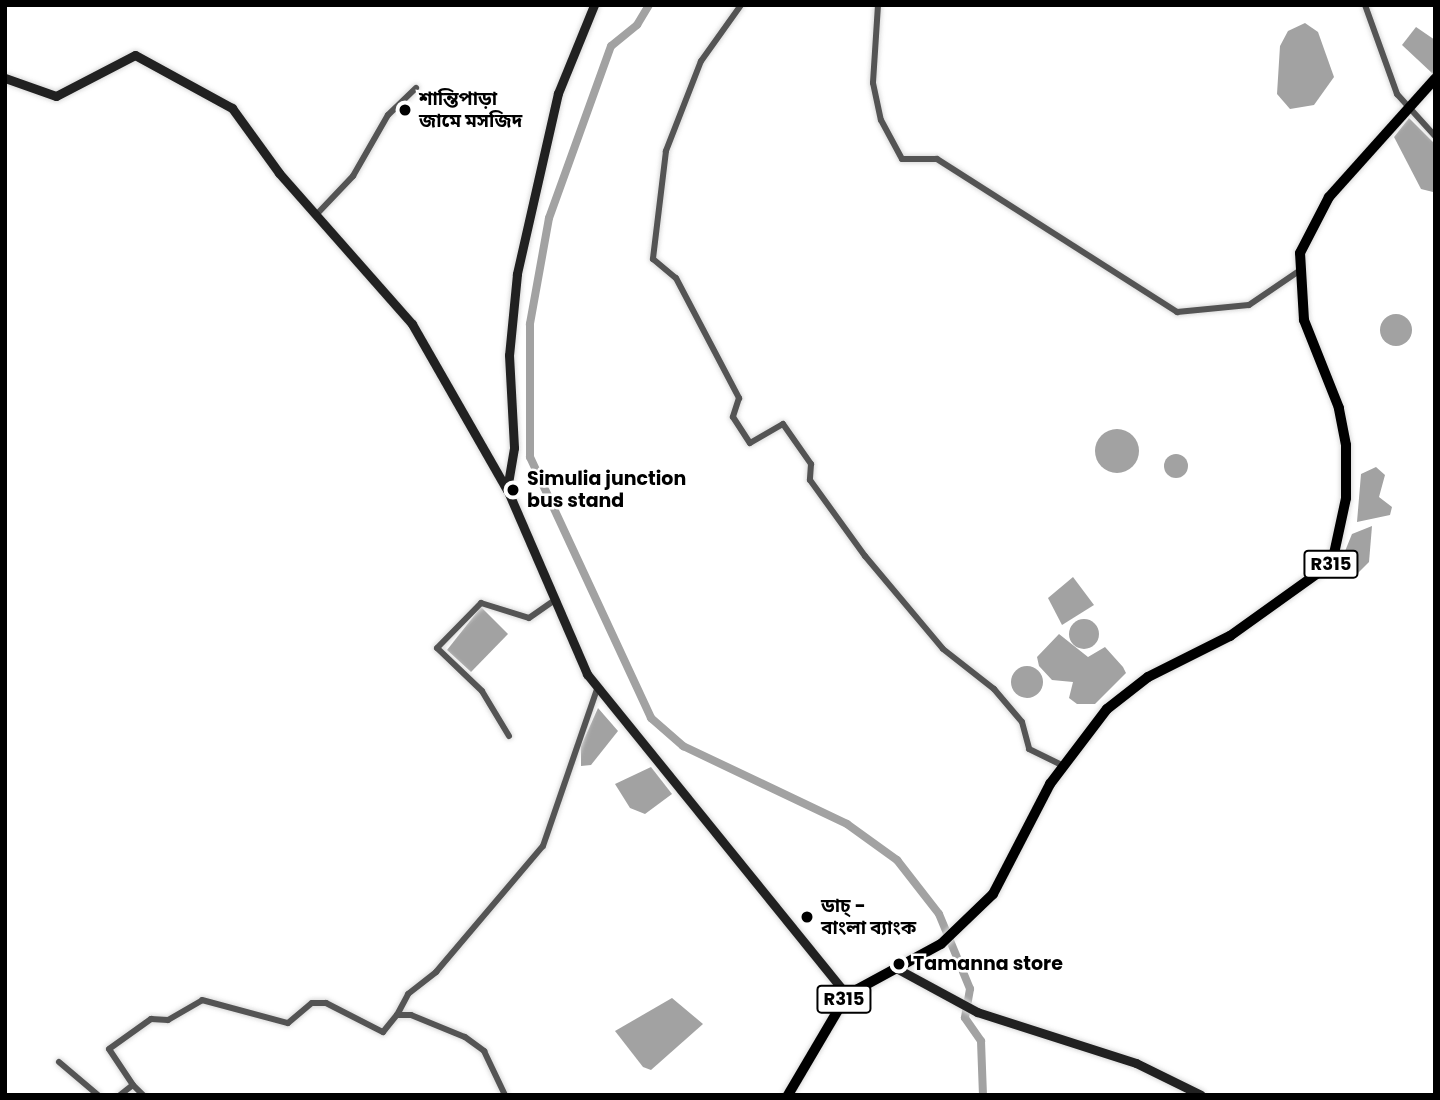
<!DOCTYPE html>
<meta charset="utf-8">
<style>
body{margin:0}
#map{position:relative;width:1440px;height:1100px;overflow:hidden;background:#fff;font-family:Poppins,"Noto Sans Bengali",sans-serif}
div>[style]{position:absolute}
.water>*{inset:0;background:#a2a2a2}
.round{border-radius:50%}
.canal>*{height:8px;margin:-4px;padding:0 4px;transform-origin:4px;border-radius:4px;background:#a2a2a2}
.roads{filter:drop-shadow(0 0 2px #dbdbdb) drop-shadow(0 0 2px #dbdbdb)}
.street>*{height:6px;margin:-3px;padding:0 3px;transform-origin:3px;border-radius:3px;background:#545454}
.secondary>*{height:9px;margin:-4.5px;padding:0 4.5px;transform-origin:4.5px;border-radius:4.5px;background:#212121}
.primary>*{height:10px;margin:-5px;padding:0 5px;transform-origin:5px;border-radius:5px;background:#000}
.dots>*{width:19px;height:19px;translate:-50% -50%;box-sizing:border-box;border:4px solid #fff;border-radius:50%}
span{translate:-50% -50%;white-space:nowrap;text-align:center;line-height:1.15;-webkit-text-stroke:5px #fff;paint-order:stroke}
.shield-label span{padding:2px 5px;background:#fff;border:2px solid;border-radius:5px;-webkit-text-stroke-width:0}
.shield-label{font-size:18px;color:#000;font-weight:700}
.poi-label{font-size:19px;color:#000;font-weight:700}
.left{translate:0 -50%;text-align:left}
.frame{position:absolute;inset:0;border:7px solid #000;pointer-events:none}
</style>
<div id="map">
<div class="water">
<div style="clip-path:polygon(1305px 23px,1318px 32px,1334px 77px,1314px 105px,1290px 109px,1277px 94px,1280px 46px,1288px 31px)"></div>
<div style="clip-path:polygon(1416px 27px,1435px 40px,1433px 74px,1402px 45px)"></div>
<div style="clip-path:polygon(1409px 118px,1435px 144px,1433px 192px,1421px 189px,1394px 137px)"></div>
<div class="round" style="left:1380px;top:314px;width:32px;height:32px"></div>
<div class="round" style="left:1095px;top:429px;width:44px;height:44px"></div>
<div class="round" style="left:1164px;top:454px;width:24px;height:24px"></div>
<div style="clip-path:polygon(1376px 467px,1385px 475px,1379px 497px,1392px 507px,1390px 515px,1357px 522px,1361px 474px)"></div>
<div style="clip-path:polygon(1372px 526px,1369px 562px,1358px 573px,1350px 570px,1341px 561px,1352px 534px)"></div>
<div style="clip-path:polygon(1073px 577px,1094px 605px,1062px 625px,1048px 598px)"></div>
<div style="clip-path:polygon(481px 607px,508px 634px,471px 672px,447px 650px)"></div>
<div class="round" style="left:1069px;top:619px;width:30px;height:30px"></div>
<div style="clip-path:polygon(1059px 634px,1088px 657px,1105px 647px,1123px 667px,1126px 673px,1095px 704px,1077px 704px,1069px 698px,1073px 682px,1052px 680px,1039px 666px,1037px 657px)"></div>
<div class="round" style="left:1011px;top:666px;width:32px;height:32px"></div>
<div style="clip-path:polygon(598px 708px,618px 731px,591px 765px,581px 766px,581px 746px)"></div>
<div style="clip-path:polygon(651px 767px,672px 794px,645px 814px,630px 808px,615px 784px)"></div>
<div style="clip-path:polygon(672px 998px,703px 1024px,651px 1070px,643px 1067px,615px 1031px)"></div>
</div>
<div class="canal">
<div style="left:649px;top:5px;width:23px;rotate:121deg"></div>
<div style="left:637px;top:25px;width:33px;rotate:141deg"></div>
<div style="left:611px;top:46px;width:183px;rotate:109.8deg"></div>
<div style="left:549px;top:218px;width:108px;rotate:100.2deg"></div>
<div style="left:530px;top:324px;width:133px;rotate:90deg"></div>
<div style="left:530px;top:457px;width:288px;rotate:65.1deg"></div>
<div style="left:651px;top:718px;width:43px;rotate:41.2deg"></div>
<div style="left:683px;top:746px;width:182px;rotate:25.4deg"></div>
<div style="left:847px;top:824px;width:62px;rotate:35.8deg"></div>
<div style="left:897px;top:860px;width:68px;rotate:52.1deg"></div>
<div style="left:939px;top:914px;width:81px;rotate:67.5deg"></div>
<div style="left:970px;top:989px;width:29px;rotate:100deg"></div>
<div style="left:965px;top:1018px;width:28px;rotate:55deg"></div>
<div style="left:981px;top:1041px;width:54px;rotate:87.9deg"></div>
</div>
<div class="roads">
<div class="street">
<div style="left:741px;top:5px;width:69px;rotate:125.5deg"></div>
<div style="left:701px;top:61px;width:97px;rotate:111.3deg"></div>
<div style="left:666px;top:151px;width:109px;rotate:96.9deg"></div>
<div style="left:653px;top:259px;width:30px;rotate:40deg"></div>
<div style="left:676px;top:278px;width:136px;rotate:62.3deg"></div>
<div style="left:739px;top:398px;width:20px;rotate:108deg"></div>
<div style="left:733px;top:417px;width:31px;rotate:57deg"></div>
<div style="left:750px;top:443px;width:38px;rotate:-30deg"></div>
<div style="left:783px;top:424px;width:49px;rotate:55deg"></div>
<div style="left:811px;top:464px;width:16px;rotate:94deg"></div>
<div style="left:810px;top:480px;width:94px;rotate:54.1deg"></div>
<div style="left:865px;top:556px;width:121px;rotate:50deg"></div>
<div style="left:943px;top:649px;width:65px;rotate:38.1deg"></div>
<div style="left:994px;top:689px;width:43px;rotate:49.7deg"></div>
<div style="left:1022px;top:722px;width:28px;rotate:75deg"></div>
<div style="left:1029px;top:749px;width:37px;rotate:26deg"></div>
<div style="left:878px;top:5px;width:78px;rotate:93.7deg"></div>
<div style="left:873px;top:83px;width:38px;rotate:78deg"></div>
<div style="left:881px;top:120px;width:44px;rotate:61.7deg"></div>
<div style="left:902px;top:159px;width:35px"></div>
<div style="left:937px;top:159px;width:285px;rotate:32.5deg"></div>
<div style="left:1177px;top:312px;width:72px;rotate:-5.6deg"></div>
<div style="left:1249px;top:305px;width:60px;rotate:-34.2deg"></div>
<div style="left:1365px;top:5px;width:95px;rotate:70.2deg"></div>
<div style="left:1397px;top:94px;width:57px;rotate:47.9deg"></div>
<div style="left:316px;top:215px;width:54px;rotate:-46.5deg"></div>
<div style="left:353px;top:176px;width:70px;rotate:-60.2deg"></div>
<div style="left:388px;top:115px;width:39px;rotate:-44deg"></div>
<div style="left:509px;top:736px;width:52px;rotate:-121deg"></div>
<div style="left:482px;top:691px;width:62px;rotate:-136.3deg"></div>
<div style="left:437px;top:648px;width:63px;rotate:-45.6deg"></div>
<div style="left:481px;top:603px;width:50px;rotate:17.4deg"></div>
<div style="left:529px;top:618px;width:28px;rotate:-35deg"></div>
<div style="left:397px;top:1015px;width:24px;rotate:-62deg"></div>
<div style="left:408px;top:994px;width:36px;rotate:-38deg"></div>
<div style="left:436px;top:972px;width:165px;rotate:-49.7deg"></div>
<div style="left:543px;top:846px;width:166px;rotate:-71deg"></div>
<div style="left:59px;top:1062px;width:51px;rotate:40.2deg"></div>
<div style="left:133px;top:1085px;width:43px;rotate:-123.7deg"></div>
<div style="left:109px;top:1049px;width:52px;rotate:-35.5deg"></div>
<div style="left:151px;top:1019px;width:17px;rotate:3deg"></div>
<div style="left:168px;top:1020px;width:39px;rotate:-30deg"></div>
<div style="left:202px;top:1000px;width:89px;rotate:15deg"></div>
<div style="left:288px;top:1023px;width:31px;rotate:-40deg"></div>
<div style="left:312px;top:1003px;width:14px"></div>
<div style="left:326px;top:1003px;width:64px;rotate:27deg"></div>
<div style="left:383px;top:1032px;width:22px;rotate:-51deg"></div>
<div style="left:397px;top:1015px;width:14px"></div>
<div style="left:411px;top:1015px;width:58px;rotate:22.2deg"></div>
<div style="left:465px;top:1037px;width:24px;rotate:36deg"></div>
<div style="left:484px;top:1051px;width:49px;rotate:64.5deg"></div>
<div style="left:120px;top:1095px;width:16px;rotate:-38deg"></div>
<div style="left:133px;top:1085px;width:14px;rotate:45deg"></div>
</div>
<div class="secondary">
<div style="left:594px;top:5px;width:95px;rotate:112.2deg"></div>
<div style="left:558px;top:93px;width:186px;rotate:102.8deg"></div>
<div style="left:517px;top:274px;width:81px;rotate:95.6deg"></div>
<div style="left:509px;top:355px;width:93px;rotate:86.9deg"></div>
<div style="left:514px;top:448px;width:42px;rotate:99.7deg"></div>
<div style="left:507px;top:489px;width:202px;rotate:66.6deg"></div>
<div style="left:587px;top:674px;width:413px;rotate:51deg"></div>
<div style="left:5px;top:78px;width:54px;rotate:19.4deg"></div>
<div style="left:56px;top:96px;width:89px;rotate:-27.4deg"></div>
<div style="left:135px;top:55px;width:111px;rotate:28.7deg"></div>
<div style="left:232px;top:108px;width:80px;rotate:54.1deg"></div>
<div style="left:279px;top:173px;width:201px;rotate:48.6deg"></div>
<div style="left:412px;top:324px;width:189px;rotate:60.2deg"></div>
<div style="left:896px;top:968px;width:92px;rotate:28.5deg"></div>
<div style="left:977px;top:1012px;width:167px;rotate:17.8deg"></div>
<div style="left:1136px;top:1063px;width:72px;rotate:26.2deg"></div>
</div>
<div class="primary">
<div style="left:788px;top:1095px;width:116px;rotate:-59.5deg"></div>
<div style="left:847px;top:995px;width:107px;rotate:-28.5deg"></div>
<div style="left:941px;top:944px;width:72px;rotate:-43.9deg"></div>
<div style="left:993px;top:894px;width:124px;rotate:-62.6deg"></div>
<div style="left:1050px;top:784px;width:94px;rotate:-52.8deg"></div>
<div style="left:1107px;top:709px;width:52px;rotate:-38deg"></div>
<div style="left:1148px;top:677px;width:92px;rotate:-26.6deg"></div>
<div style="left:1230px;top:636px;width:125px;rotate:-35.6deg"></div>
<div style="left:1332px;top:563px;width:66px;rotate:-77.8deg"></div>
<div style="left:1346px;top:498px;width:53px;rotate:-90deg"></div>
<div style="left:1346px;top:445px;width:38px;rotate:-101deg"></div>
<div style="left:1339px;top:408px;width:95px;rotate:-111.7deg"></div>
<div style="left:1304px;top:320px;width:67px;rotate:-93.4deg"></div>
<div style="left:1300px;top:253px;width:63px;rotate:-62.6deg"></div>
<div style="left:1329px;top:197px;width:159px;rotate:-48.1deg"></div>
</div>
</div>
<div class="dots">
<div style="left:405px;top:110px;background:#000"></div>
<div style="left:513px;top:490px;background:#000"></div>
<div style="left:807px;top:917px;background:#000"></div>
<div style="left:899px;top:964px;background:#000"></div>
</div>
<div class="shield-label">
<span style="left:1331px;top:564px">R315</span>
<span style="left:844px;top:999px">R315</span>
</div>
<div class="poi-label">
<span class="left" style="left:419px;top:110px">শান্তিপাড়া<br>জামে মসজিদ</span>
<span class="left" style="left:527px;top:490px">Simulia junction<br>bus stand</span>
<span class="left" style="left:821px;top:917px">ডাচ্ -<br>বাংলা ব্যাংক</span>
<span class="left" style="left:913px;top:964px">Tamanna store</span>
</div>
<div class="frame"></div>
</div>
